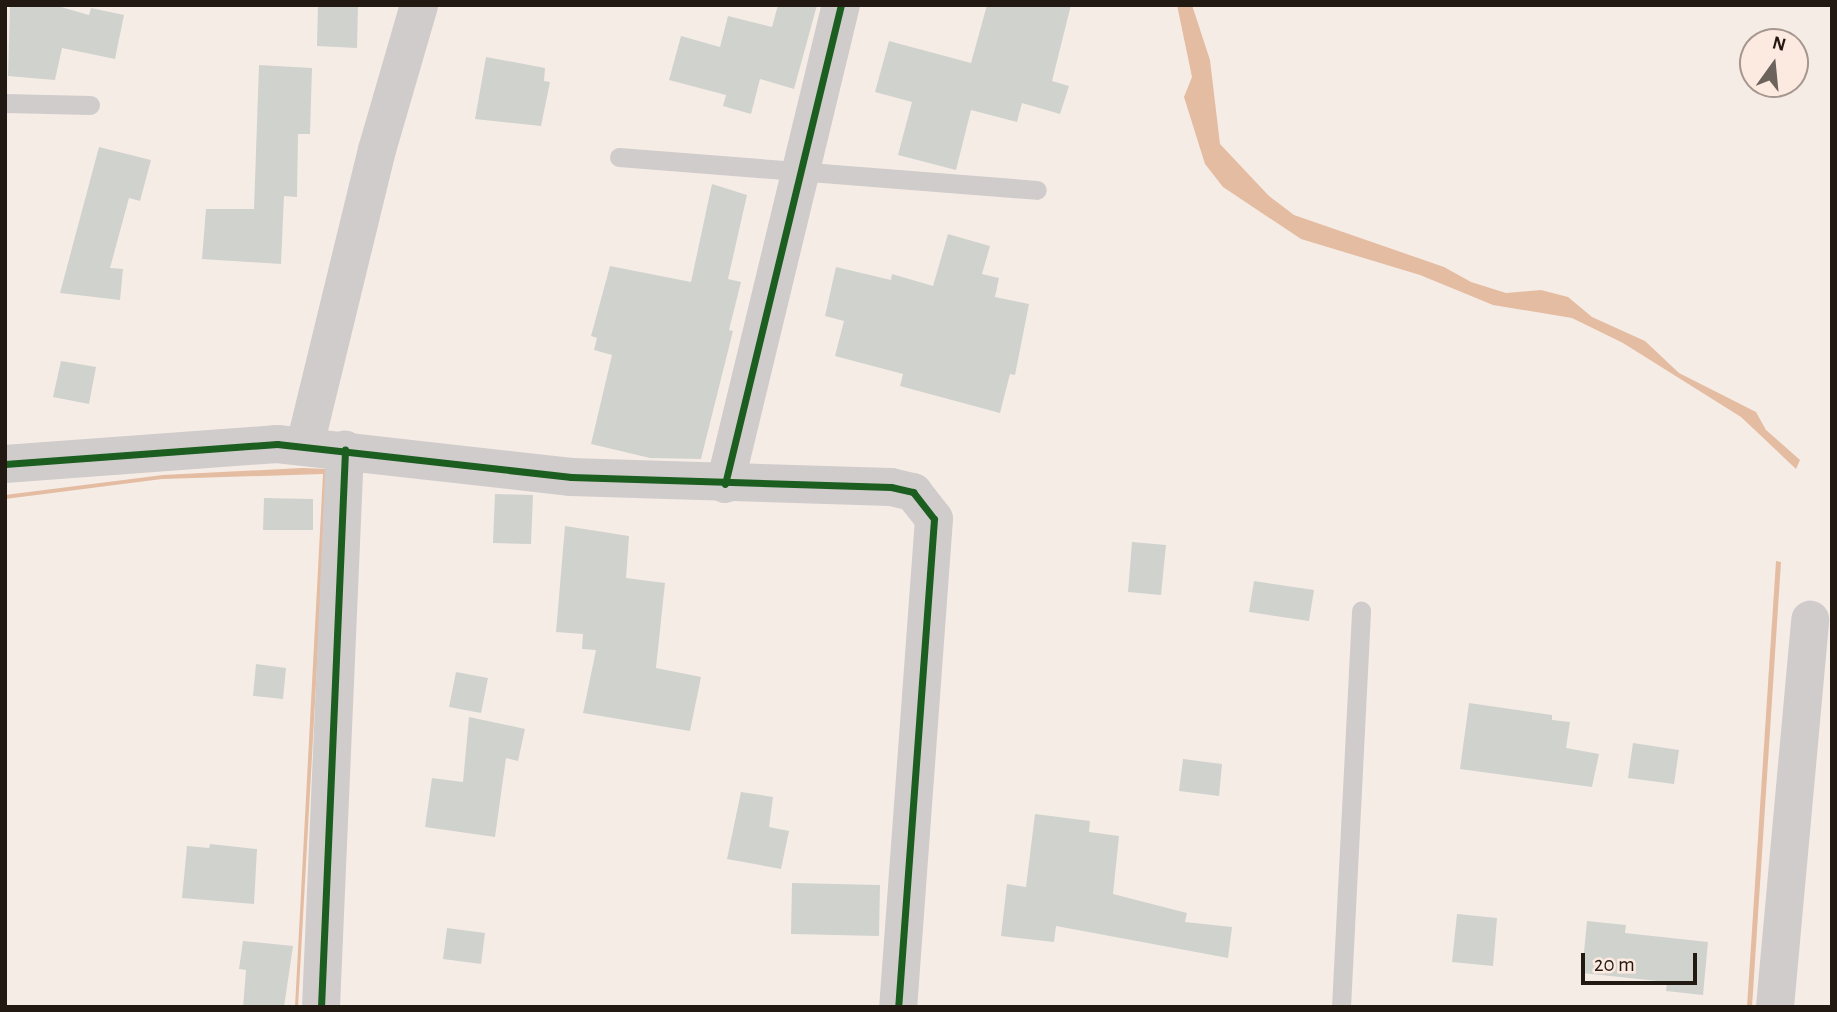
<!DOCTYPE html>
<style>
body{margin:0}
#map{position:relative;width:1837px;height:1012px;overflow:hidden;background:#f6ece6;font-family:"Alegreya Sans",sans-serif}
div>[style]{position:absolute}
.water>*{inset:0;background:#e4bca1}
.building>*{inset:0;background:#d0d2ce}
.lane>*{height:19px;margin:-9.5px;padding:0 9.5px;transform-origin:9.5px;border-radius:9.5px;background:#d0cccb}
.street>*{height:38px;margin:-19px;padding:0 19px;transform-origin:19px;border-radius:19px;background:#d0cccb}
.cycleway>*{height:7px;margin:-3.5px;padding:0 3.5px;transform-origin:3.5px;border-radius:3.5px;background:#1b5e20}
span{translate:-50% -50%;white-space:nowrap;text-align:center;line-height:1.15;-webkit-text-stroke:6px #fceae0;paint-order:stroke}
.frame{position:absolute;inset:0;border:7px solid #231913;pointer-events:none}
.north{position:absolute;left:1739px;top:28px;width:70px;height:70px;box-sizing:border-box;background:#fceae0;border:2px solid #a5968e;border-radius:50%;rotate:15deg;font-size:19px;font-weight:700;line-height:28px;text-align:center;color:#231913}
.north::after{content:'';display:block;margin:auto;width:24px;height:32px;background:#6d635d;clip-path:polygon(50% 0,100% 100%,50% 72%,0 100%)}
.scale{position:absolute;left:1581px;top:953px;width:116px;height:32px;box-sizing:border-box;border:4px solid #231913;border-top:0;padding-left:9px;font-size:21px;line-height:24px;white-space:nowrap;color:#231913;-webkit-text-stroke:5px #fceae0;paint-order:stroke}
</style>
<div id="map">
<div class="water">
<div style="clip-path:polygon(1177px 5px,1192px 5px,1210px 60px,1220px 144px,1269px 196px,1294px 215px,1444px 267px,1471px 282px,1506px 293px,1541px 290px,1568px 297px,1592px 317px,1645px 341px,1679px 373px,1756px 412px,1766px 430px,1800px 460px,1796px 469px,1741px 417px,1623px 343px,1572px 318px,1493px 305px,1420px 275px,1301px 239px,1223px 187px,1205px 164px,1184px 97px,1192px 77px)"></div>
<div style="clip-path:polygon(302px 468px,328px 469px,298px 1007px,295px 1007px,323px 474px,162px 479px,5px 499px,5px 495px,163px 475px)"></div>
<div style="clip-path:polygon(1776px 561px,1781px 562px,1752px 1007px,1747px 1007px)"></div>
</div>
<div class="building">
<div style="clip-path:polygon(10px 5px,54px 5px,89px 15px,91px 8px,124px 15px,115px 59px,62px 48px,55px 80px,8px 76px)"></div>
<div style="clip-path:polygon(318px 5px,358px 5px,357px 48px,317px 46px)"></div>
<div style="clip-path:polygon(778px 5px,817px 5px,794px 89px,760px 79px,751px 114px,723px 106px,726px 95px,669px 80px,681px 36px,720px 47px,728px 16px,772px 27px)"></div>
<div style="clip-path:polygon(987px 5px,1071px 5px,1052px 81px,1069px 86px,1060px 114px,1022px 103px,1017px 122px,971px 110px,956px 170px,898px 155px,912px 102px,875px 92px,889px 41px,971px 63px)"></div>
<div style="clip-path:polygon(486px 57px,545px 68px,544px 81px,550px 82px,541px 126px,475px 119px)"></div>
<div style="clip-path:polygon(259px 65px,312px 68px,310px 134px,298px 134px,297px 197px,284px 196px,281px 264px,202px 259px,206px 209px,254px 209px)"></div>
<div style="clip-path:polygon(99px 147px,151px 160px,140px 201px,129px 198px,110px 268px,123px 269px,120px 300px,60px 293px)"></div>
<div style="clip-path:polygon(712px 184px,747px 195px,728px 279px,741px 282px,729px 330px,733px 331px,701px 459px,650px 458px,591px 444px,612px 355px,594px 350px,597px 338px,591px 336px,610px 266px,691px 282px)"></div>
<div style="clip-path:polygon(948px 234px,990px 246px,982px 274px,999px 278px,995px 297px,1029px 304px,1015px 375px,1010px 374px,1000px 413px,900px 386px,903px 374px,835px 356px,844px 321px,825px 316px,836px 267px,891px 280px,892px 274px,933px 286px)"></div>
<div style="clip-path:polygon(61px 361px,96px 367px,89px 404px,53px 397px)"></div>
<div style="clip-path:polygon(495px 494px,533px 495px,531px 544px,493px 543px)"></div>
<div style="clip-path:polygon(264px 498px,313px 499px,313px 530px,263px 530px)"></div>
<div style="clip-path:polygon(565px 526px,629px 536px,626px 578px,665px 583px,656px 668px,701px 677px,690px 731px,583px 713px,596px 650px,582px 649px,583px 634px,556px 632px)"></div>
<div style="clip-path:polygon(1132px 542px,1166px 545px,1161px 595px,1128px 592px)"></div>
<div style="clip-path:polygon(1254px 581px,1314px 590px,1309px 621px,1249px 612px)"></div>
<div style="clip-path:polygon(256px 664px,286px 668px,283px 699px,253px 696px)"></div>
<div style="clip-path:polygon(456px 672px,488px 678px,481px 713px,449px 707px)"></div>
<div style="clip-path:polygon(1469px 703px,1552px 715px,1552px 720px,1570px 722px,1566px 748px,1599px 754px,1592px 787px,1460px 769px)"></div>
<div style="clip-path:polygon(469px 717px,525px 729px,518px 761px,506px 758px,495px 837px,425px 827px,432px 778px,463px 782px)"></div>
<div style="clip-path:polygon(1633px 743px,1679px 750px,1674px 784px,1628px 778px)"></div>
<div style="clip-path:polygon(1183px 759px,1222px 764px,1219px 796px,1179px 791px)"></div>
<div style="clip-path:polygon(741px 792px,773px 797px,769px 827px,789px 831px,781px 869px,727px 859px)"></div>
<div style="clip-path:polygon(1035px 814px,1090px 821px,1089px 832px,1119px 836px,1113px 894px,1187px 913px,1185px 922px,1232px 927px,1228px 958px,1056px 926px,1054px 942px,1001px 936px,1007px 884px,1026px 887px)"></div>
<div style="clip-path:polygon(210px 844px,257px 849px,254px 904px,182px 898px,187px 846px,209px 848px)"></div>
<div style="clip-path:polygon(792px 883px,880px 885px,879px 936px,791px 934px)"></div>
<div style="clip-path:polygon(1457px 914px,1497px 918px,1493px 966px,1452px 962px)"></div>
<div style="clip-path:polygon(1587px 921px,1626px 925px,1625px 933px,1708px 942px,1703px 995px,1666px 991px,1667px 982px,1582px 973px)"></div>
<div style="clip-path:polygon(447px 928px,485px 933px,481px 964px,443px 959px)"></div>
<div style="clip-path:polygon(243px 941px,293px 946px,284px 1007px,243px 1007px,246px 970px,239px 969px)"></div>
</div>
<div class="lane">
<div style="left:5px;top:103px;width:85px;rotate:1.3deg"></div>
<div style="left:619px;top:157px;width:419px;rotate:4.5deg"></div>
<div style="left:1341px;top:1007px;width:397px;rotate:-87.1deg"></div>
</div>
<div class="street">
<div style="left:305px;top:445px;width:304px;rotate:-76.3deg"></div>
<div style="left:377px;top:150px;width:151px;rotate:-73.8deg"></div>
<div style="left:5px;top:464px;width:273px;rotate:-4.2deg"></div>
<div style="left:277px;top:444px;width:296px;rotate:6.4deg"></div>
<div style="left:571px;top:477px;width:320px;rotate:1.8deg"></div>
<div style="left:891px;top:487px;width:23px;rotate:13deg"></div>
<div style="left:913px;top:492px;width:34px;rotate:52deg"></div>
<div style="left:934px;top:519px;width:489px;rotate:94.2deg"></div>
<div style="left:725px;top:484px;width:493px;rotate:-76.4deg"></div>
<div style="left:321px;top:1007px;width:558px;rotate:-87.53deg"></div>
<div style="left:1775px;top:1007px;width:389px;rotate:-84.8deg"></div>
</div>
<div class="cycleway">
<div style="left:5px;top:464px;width:273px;rotate:-4.2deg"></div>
<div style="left:277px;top:444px;width:296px;rotate:6.4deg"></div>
<div style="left:571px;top:477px;width:320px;rotate:1.8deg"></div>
<div style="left:891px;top:487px;width:23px;rotate:13deg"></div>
<div style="left:913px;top:492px;width:34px;rotate:52deg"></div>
<div style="left:934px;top:519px;width:489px;rotate:94.2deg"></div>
<div style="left:725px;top:484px;width:493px;rotate:-76.4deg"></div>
<div style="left:321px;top:1007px;width:558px;rotate:-87.53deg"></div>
</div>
<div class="frame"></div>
<div class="north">N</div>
<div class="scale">20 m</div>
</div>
